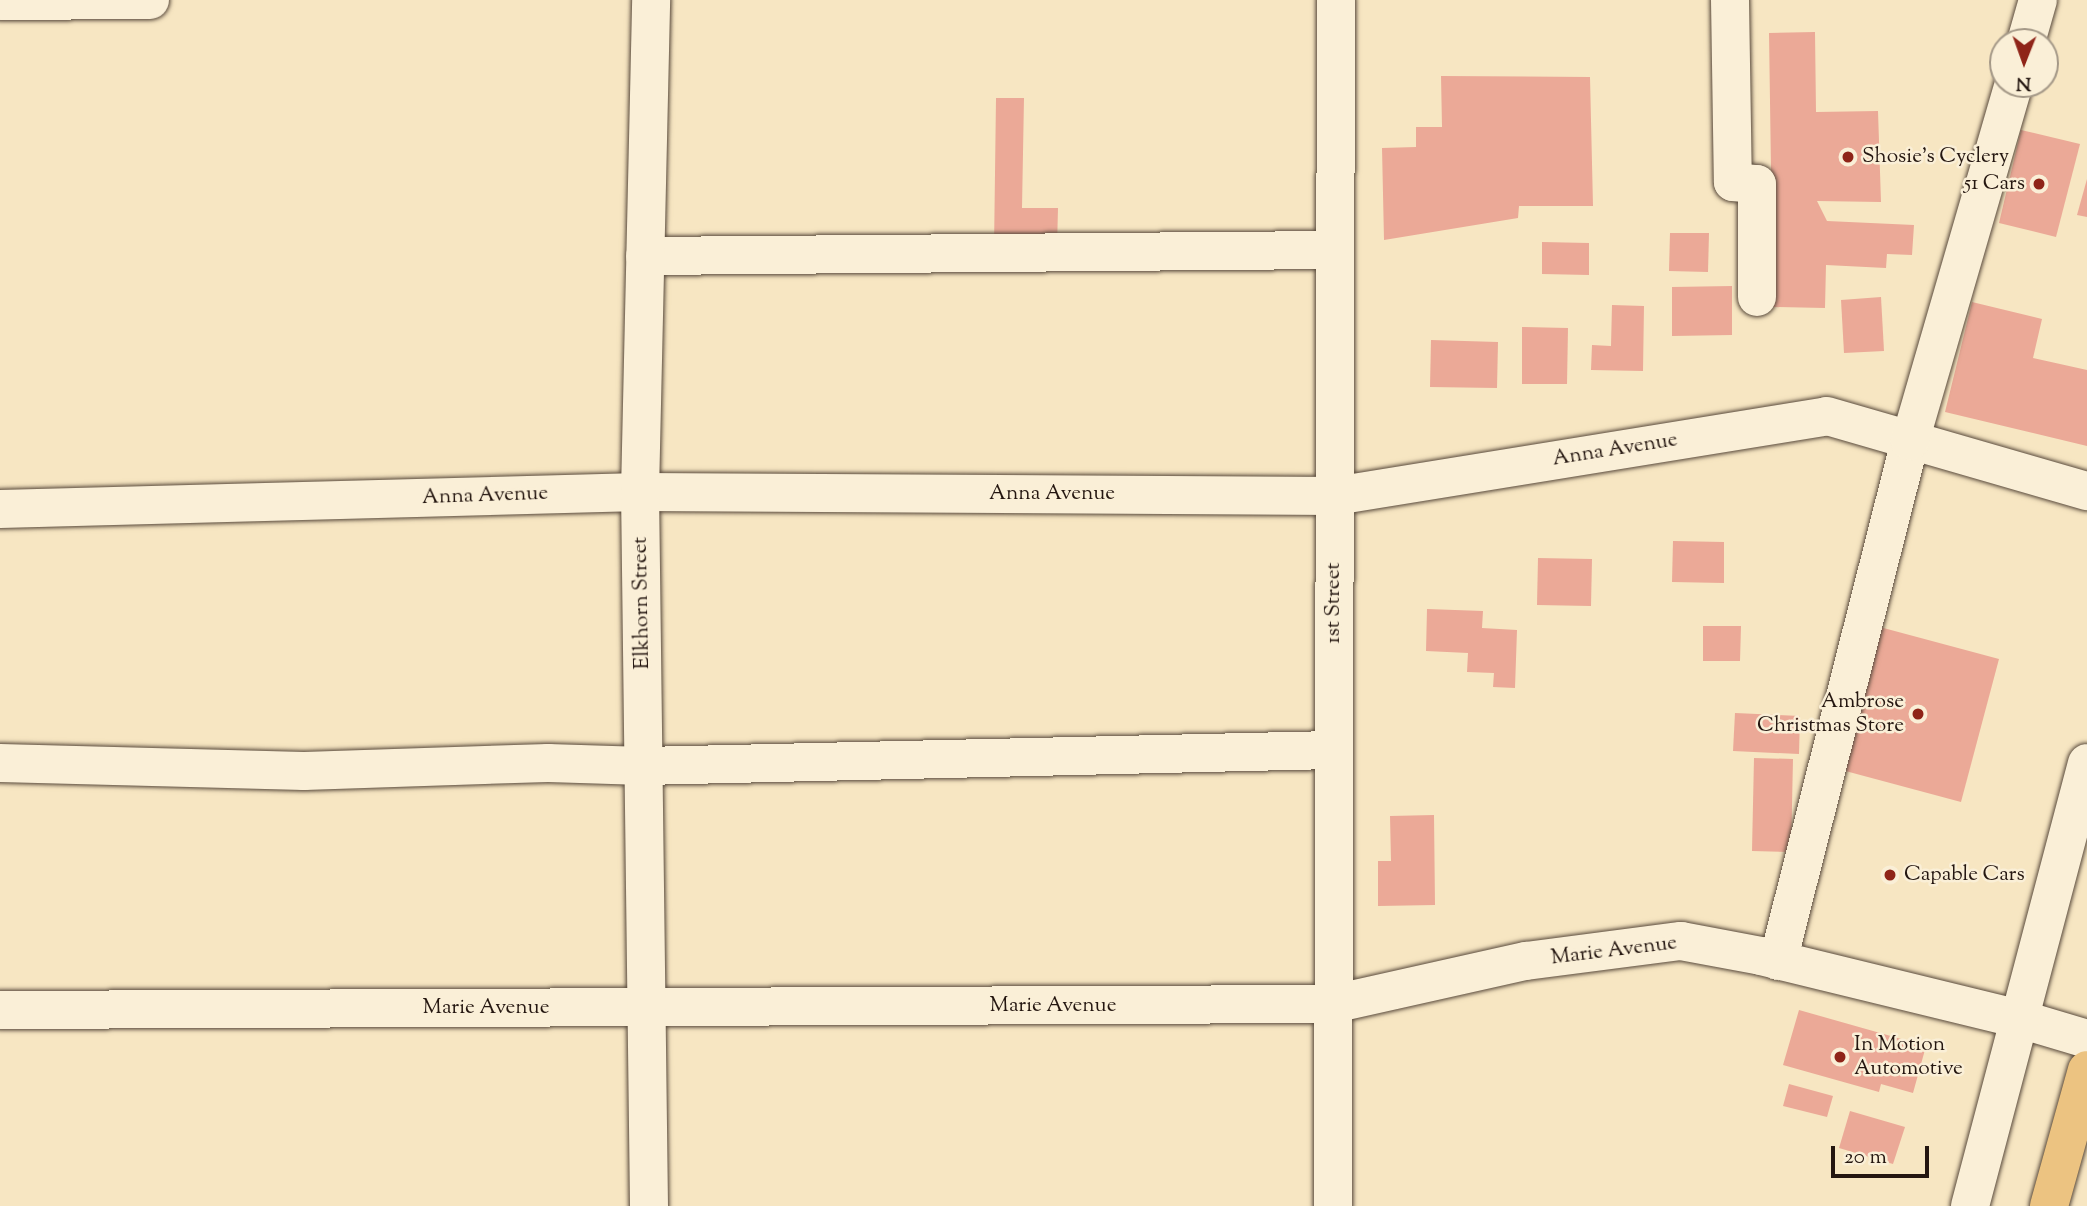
<!DOCTYPE html>
<style>
body{margin:0}
#map{position:relative;width:2087px;height:1206px;overflow:hidden;background:#f7e6c2;font-family:"Sorts Mill Goudy",serif}
div>[style]{position:absolute}
.building>*{inset:0;background:#eba997}
.roads{filter:drop-shadow(0 0 2px #594a3c) drop-shadow(0 0 2px #594a3c)}
.minor>*{height:38px;margin:-19px;padding:0 19px;transform-origin:19px;border-radius:19px;background:#faefd7}
.major>*{height:38px;margin:-19px;padding:0 19px;transform-origin:19px;border-radius:19px;background:#ecc381}
.dots>*{width:19px;height:19px;translate:-50% -50%;box-sizing:border-box;border:4px solid #faefd7;border-radius:50%}
span{translate:-50% -50%;white-space:nowrap;text-align:center;line-height:1.15;-webkit-text-stroke:5px #faefd7;paint-order:stroke}
.poi-label{font-size:21px;color:#241610}
.left{translate:0 -50%;text-align:left}
.right{translate:-100% -50%;text-align:right}
.street-label{font-size:21px;color:#241610}
.north{position:absolute;left:1989px;top:28px;width:70px;height:70px;box-sizing:border-box;background:#faefd7;border:2px solid #a49887;border-radius:50%;rotate:181deg;font-size:19px;font-weight:700;line-height:28px;text-align:center;color:#241610}
.north::after{content:'';display:block;margin:auto;width:24px;height:32px;background:#8f2418;clip-path:polygon(50% 0,100% 100%,50% 72%,0 100%)}
.scale{position:absolute;left:1831px;top:1146px;width:98px;height:32px;box-sizing:border-box;border:4px solid #241610;border-top:0;padding-left:9px;font-size:21px;line-height:24px;white-space:nowrap;color:#241610;-webkit-text-stroke:5px #faefd7;paint-order:stroke}
</style>
<div id="map">
<div class="building">
<div style="clip-path:polygon(1815px 32px,1816px 112px,1878px 111px,1881px 202px,1817px 201px,1827px 221px,1914px 225px,1912px 255px,1887px 254px,1886px 268px,1826px 265px,1825px 308px,1773px 307px,1769px 33px)"></div>
<div style="clip-path:polygon(1441px 76px,1590px 77px,1593px 206px,1519px 206px,1518px 218px,1384px 240px,1382px 148px,1416px 147px,1416px 127px,1442px 127px)"></div>
<div style="clip-path:polygon(996px 98px,1024px 98px,1022px 208px,1058px 208px,1057px 248px,994px 248px)"></div>
<div style="clip-path:polygon(2021px 130px,2080px 144px,2056px 237px,1999px 223px)"></div>
<div style="clip-path:polygon(2087px 179px,2087px 217px,2077px 215px)"></div>
<div style="clip-path:polygon(1670px 233px,1709px 233px,1708px 272px,1669px 271px)"></div>
<div style="clip-path:polygon(1542px 242px,1589px 243px,1589px 275px,1542px 274px)"></div>
<div style="clip-path:polygon(1732px 286px,1732px 335px,1672px 336px,1672px 287px)"></div>
<div style="clip-path:polygon(1881px 297px,1884px 351px,1844px 353px,1841px 300px)"></div>
<div style="clip-path:polygon(1972px 302px,2042px 319px,2033px 358px,2087px 370px,2087px 446px,1945px 412px)"></div>
<div style="clip-path:polygon(1612px 305px,1644px 306px,1643px 371px,1591px 370px,1592px 345px,1611px 346px)"></div>
<div style="clip-path:polygon(1522px 327px,1568px 328px,1567px 384px,1522px 384px)"></div>
<div style="clip-path:polygon(1431px 340px,1498px 342px,1497px 388px,1430px 387px)"></div>
<div style="clip-path:polygon(1673px 541px,1724px 542px,1724px 583px,1672px 582px)"></div>
<div style="clip-path:polygon(1538px 558px,1592px 559px,1591px 606px,1537px 605px)"></div>
<div style="clip-path:polygon(1427px 609px,1483px 611px,1482px 628px,1517px 630px,1515px 688px,1493px 687px,1494px 673px,1467px 672px,1468px 653px,1426px 651px)"></div>
<div style="clip-path:polygon(1703px 626px,1741px 626px,1740px 661px,1703px 661px)"></div>
<div style="clip-path:polygon(1876px 626px,1999px 659px,1961px 802px,1838px 769px)"></div>
<div style="clip-path:polygon(1735px 713px,1800px 716px,1799px 754px,1733px 751px)"></div>
<div style="clip-path:polygon(1754px 758px,1793px 759px,1791px 852px,1752px 851px)"></div>
<div style="clip-path:polygon(1434px 815px,1435px 905px,1378px 906px,1378px 861px,1391px 861px,1390px 816px)"></div>
<div style="clip-path:polygon(1799px 1010px,1926px 1046px,1913px 1093px,1881px 1084px,1879px 1092px,1783px 1065px)"></div>
<div style="clip-path:polygon(1789px 1084px,1833px 1096px,1827px 1117px,1783px 1106px)"></div>
<div style="clip-path:polygon(1850px 1111px,1905px 1127px,1893px 1164px,1839px 1148px)"></div>
</div>
<div class="roads">
<div class="minor">
<div style="left:1730px;top:0;width:182px;rotate:89.1deg"></div>
<div style="left:1733px;top:182px;width:24px;rotate:5deg"></div>
<div style="left:1757px;top:184px;width:113px;rotate:90deg"></div>
<div style="left:0;top:1px;width:150px;rotate:-0.4deg"></div>
<div style="left:2026px;top:42px;width:44px;rotate:-74.1deg"></div>
<div style="left:645px;top:256px;width:690px;rotate:-0.5deg"></div>
<div style="left:0;top:509px;width:640px;rotate:-1.52deg"></div>
<div style="left:640px;top:492px;width:695px;rotate:0.33deg"></div>
<div style="left:1335px;top:496px;width:498px;rotate:-9.2deg"></div>
<div style="left:1827px;top:416px;width:271px;rotate:16.1deg"></div>
<div style="left:0;top:763px;width:304px;rotate:1.5deg"></div>
<div style="left:304px;top:771px;width:244px;rotate:-1.9deg"></div>
<div style="left:548px;top:763px;width:96px;rotate:1.8deg"></div>
<div style="left:644px;top:766px;width:690px;rotate:-1.33deg"></div>
<div style="left:1778px;top:961px;width:536px;rotate:-75.76deg"></div>
<div style="left:1910px;top:441px;width:372px;rotate:-73.8deg"></div>
<div style="left:0;top:1010px;width:1333px;rotate:-0.26deg"></div>
<div style="left:1333px;top:1004px;width:198px;rotate:-12.6deg"></div>
<div style="left:1526px;top:961px;width:156px;rotate:-7.4deg"></div>
<div style="left:1681px;top:941px;width:81px;rotate:10.6deg"></div>
<div style="left:1761px;top:956px;width:267px;rotate:13.7deg"></div>
<div style="left:2020px;top:1019px;width:70px;rotate:16.6deg"></div>
<div style="left:649px;top:1206px;width:714px;rotate:-90.72deg"></div>
<div style="left:640px;top:492px;width:492px;rotate:-88.7deg"></div>
<div style="left:1333px;top:1206px;width:1206px;rotate:-89.86deg"></div>
<div style="left:1970px;top:1206px;width:458px;rotate:-75.2deg"></div>
</div>
<div class="major">
<div style="left:2049px;top:1206px;width:141px;rotate:-74.4deg"></div>
</div>
</div>
<div class="dots">
<div style="left:1848px;top:157px;background:#8f2418"></div>
<div style="left:2039px;top:184px;background:#8f2418"></div>
<div style="left:1918px;top:714px;background:#8f2418"></div>
<div style="left:1890px;top:875px;background:#8f2418"></div>
<div style="left:1840px;top:1057px;background:#8f2418"></div>
</div>
<div class="poi-label">
<span class="left" style="left:1862px;top:157px">Shosie's Cyclery</span>
<span class="right" style="left:2025px;top:184px">51 Cars</span>
<span class="right" style="left:1904px;top:714px">Ambrose<br>Christmas Store</span>
<span class="left" style="left:1904px;top:875px">Capable Cars</span>
<span class="left" style="left:1854px;top:1057px">In Motion<br>Automotive</span>
</div>
<div class="street-label">
<span style="left:1615px;top:450px;rotate:-9deg">Anna Avenue</span>
<span style="left:1052px;top:494px">Anna Avenue</span>
<span style="left:485px;top:496px;rotate:-2deg">Anna Avenue</span>
<span style="left:642px;top:603px;rotate:-91deg">Elkhorn Street</span>
<span style="left:1334px;top:603px;rotate:-90deg">1st Street</span>
<span style="left:1614px;top:951px;rotate:-7deg">Marie Avenue</span>
<span style="left:1053px;top:1006px">Marie Avenue</span>
<span style="left:486px;top:1008px">Marie Avenue</span>
</div>
<div class="north">N</div>
<div class="scale">20 m</div>
</div>
